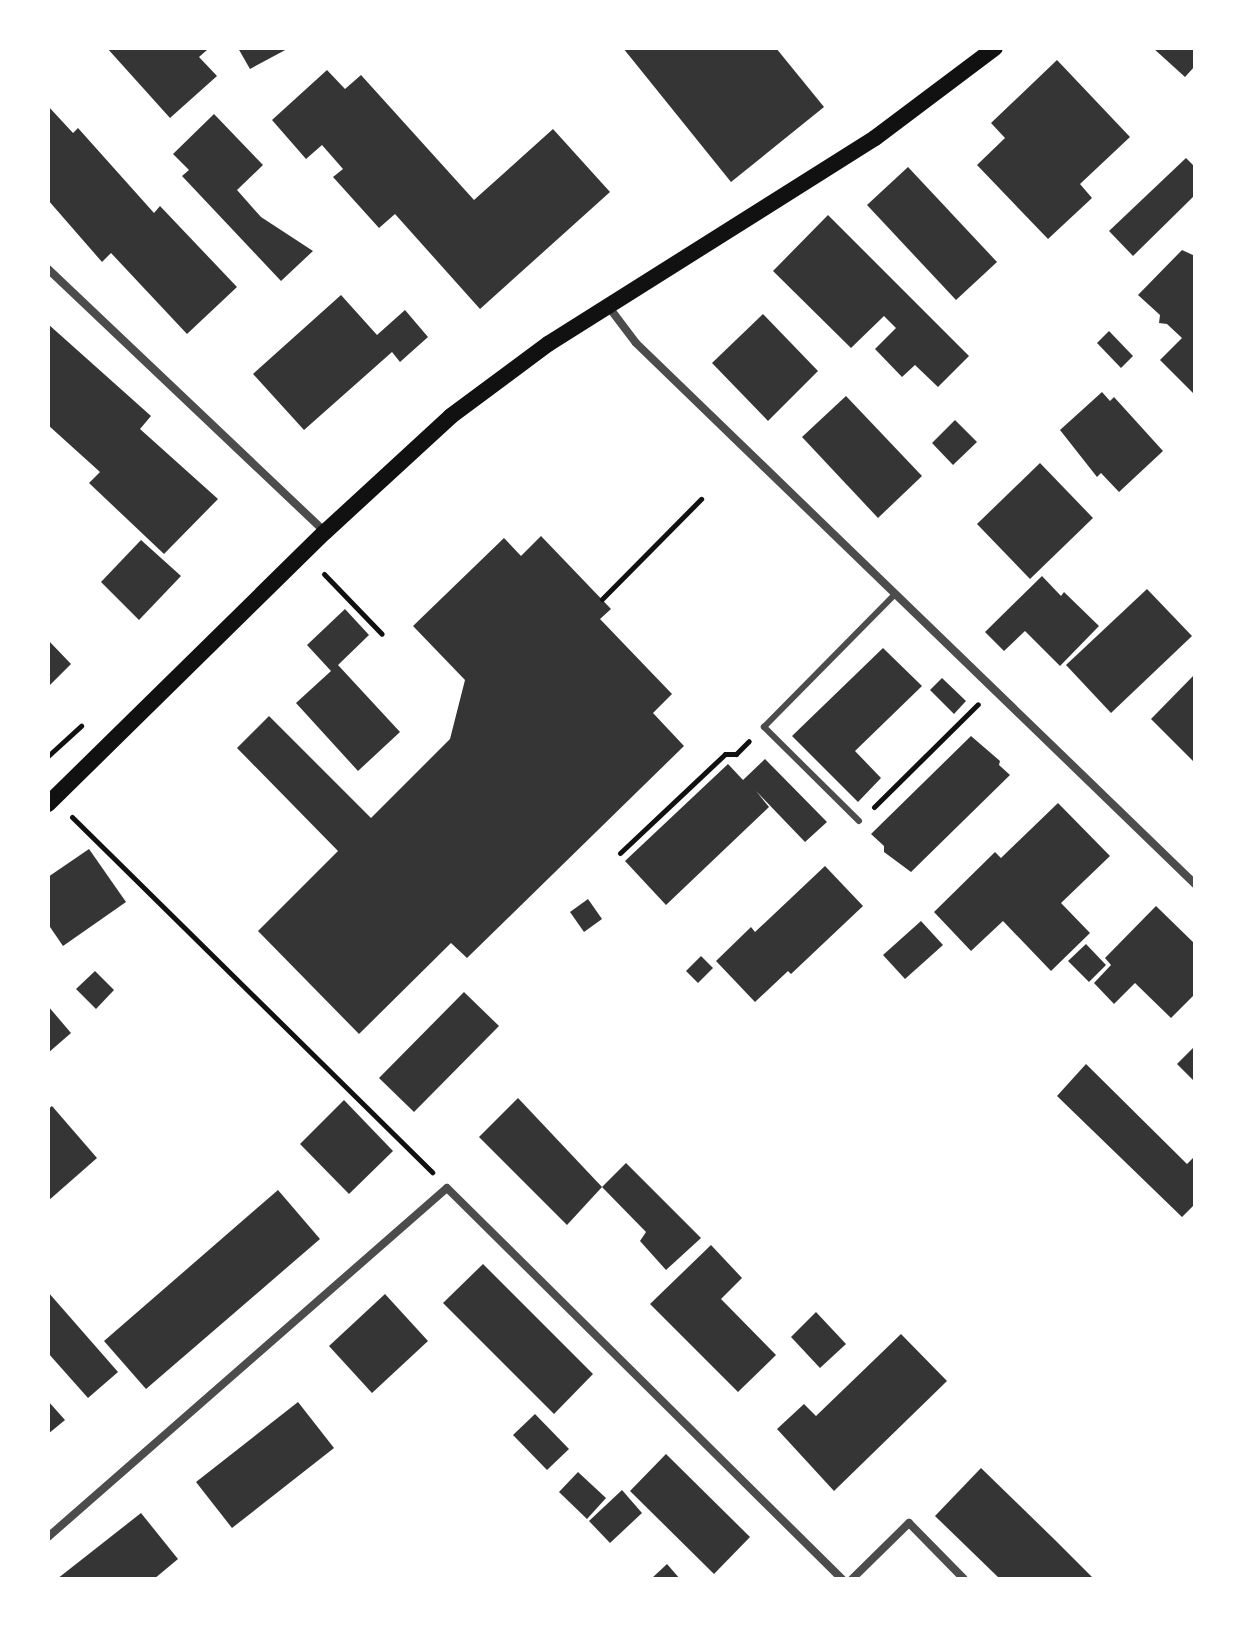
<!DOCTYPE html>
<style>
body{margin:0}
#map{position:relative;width:1243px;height:1627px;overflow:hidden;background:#fff;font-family:"IBM Plex Sans",sans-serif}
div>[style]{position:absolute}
.building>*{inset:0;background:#353535}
.path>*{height:5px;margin:-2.5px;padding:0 2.5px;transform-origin:2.5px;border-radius:2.5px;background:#111}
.service>*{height:6px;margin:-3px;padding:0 3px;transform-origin:3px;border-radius:3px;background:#4c4c4c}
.minor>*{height:8px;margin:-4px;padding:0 4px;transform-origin:4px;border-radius:4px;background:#4c4c4c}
.secondary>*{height:16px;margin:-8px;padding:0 8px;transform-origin:8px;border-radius:8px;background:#111}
span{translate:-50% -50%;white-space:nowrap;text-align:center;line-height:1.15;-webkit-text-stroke:7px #fff;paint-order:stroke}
.frame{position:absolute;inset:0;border:50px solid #fff;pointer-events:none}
</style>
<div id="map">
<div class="building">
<div style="clip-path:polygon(107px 48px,205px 48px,207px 50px,199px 57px,217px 76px,170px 118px)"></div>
<div style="clip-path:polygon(238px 48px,289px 48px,250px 69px)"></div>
<div style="clip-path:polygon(623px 48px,776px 48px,824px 107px,731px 182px)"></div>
<div style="clip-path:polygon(1153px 48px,1195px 48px,1195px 66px,1185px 77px)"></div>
<div style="clip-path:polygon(1057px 60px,1130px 137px,1080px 184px,1092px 198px,1048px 239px,977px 165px,1005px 138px,991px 123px)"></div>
<div style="clip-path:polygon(327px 70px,345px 89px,361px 75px,474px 200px,553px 129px,610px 192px,480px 309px,395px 214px,379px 228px,333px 177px,343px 169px,322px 145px,306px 159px,272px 120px)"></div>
<div style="clip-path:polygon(48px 106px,73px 133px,78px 128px,154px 213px,160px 206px,237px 287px,187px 334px,111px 253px,102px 262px,48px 200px)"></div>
<div style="clip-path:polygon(214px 114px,263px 165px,237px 190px,261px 217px,313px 251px,281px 281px,182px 176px,189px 170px,173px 154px)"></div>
<div style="clip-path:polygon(1186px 158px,1195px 167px,1195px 195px,1133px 256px,1109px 231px)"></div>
<div style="clip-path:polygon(908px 167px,997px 262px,956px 300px,867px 205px)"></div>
<div style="clip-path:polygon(828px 215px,969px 356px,938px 387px,915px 365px,902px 377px,875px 349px,896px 328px,884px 316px,851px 348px,773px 271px)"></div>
<div style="clip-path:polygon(1182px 250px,1195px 256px,1195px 395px,1160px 360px,1182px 338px,1167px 324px,1159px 323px,1160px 315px,1138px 295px)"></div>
<div style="clip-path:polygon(341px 295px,377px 335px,405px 310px,428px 337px,400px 362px,392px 352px,304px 430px,253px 374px)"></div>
<div style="clip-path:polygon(763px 314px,818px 371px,768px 421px,712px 363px)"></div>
<div style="clip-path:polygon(48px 324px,151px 416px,140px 429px,218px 499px,164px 554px,89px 483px,100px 472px,48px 425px)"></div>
<div style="clip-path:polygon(1109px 331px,1133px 356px,1121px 368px,1097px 343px)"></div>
<div style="clip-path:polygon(1102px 392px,1110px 401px,1114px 397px,1163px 451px,1119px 492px,1101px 473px,1097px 477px,1060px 430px)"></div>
<div style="clip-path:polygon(846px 396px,922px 476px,878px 518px,802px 437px)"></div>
<div style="clip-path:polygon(955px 420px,977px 442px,953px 465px,932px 443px)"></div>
<div style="clip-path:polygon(1040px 463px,1093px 518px,1030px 579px,977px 524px)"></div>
<div style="clip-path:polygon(541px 536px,611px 609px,600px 619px,672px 694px,653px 713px,684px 746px,467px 958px,451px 943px,359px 1034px,258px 931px,338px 851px,237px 748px,269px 716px,371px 818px,450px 739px,465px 680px,413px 626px,504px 538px,521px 556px)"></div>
<div style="clip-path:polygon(141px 540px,181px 576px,139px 620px,101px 582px)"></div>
<div style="clip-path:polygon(1042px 576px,1061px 596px,1064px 592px,1099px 626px,1060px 666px,1025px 631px,1004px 651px,985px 632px)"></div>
<div style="clip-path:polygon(1147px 589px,1192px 636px,1111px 713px,1066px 665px)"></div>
<div style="clip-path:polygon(345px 609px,369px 635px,338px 665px,400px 732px,358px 771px,296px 703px,331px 671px,307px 645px)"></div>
<div style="clip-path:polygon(48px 640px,71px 664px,48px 687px)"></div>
<div style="clip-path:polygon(883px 648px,922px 686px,855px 751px,881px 778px,858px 802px,792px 736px)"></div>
<div style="clip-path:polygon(1195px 674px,1195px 763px,1151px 719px)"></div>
<div style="clip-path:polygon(942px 678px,966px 701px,954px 714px,930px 690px)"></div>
<div style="clip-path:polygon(971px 736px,1000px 761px,999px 765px,1010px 775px,911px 872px,884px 852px,884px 846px,871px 834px)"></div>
<div style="clip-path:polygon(765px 759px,827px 822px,805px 842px,756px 791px,769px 807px,666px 905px,625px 861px,728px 764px,743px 780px)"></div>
<div style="clip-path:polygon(1058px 803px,1110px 856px,1061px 903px,1090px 933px,1051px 971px,1003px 921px,971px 951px,934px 912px,995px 852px,1001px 858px)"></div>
<div style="clip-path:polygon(89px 849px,126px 902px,63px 946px,48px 924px,48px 877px)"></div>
<div style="clip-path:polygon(825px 866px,863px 906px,791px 974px,788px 971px,755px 1002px,716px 961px,751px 927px,755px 932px)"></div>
<div style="clip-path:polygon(588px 899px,602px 919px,584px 932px,570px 912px)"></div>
<div style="clip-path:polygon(1156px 906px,1195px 944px,1195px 994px,1171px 1018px,1135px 983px,1114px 1004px,1094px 983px,1111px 965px,1105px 958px)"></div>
<div style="clip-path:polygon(921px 921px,943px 945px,905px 979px,883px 955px)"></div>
<div style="clip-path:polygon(1086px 944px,1106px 965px,1089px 982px,1068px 961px)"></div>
<div style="clip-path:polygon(701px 956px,713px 968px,698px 983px,686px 971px)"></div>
<div style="clip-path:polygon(95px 971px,114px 990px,96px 1009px,76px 989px)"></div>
<div style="clip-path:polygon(464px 992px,499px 1026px,414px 1112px,379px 1078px)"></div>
<div style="clip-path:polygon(48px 1006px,71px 1033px,48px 1053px)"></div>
<div style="clip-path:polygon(1195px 1046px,1195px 1082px,1177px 1064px)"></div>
<div style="clip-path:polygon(1086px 1064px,1187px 1164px,1195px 1156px,1195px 1204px,1182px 1217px,1057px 1096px)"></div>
<div style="clip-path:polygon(518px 1098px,602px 1187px,567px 1225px,479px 1137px)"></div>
<div style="clip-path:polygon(344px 1100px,393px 1151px,349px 1194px,300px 1144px)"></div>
<div style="clip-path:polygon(52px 1106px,97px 1158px,48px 1201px,48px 1109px)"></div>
<div style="clip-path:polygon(626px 1163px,701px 1238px,666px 1270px,640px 1241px,646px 1232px,602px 1187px)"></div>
<div style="clip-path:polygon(278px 1190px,320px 1239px,146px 1389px,104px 1341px)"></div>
<div style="clip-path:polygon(711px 1245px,742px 1278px,721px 1299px,776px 1355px,738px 1392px,650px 1304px)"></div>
<div style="clip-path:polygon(483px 1264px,593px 1374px,554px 1414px,443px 1303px)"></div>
<div style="clip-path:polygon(48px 1292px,118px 1372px,88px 1398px,48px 1353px)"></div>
<div style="clip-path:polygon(385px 1294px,428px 1341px,372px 1393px,329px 1346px)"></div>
<div style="clip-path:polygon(816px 1312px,846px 1344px,820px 1368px,791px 1337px)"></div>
<div style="clip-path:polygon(901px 1334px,947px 1381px,834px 1491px,777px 1429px,804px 1404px,816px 1416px)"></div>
<div style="clip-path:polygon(48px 1401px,65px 1420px,48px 1434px)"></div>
<div style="clip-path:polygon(298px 1402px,334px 1448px,232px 1528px,196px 1482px)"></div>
<div style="clip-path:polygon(535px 1414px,569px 1449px,547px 1470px,513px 1435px)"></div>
<div style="clip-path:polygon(666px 1454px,750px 1537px,714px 1574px,630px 1491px)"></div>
<div style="clip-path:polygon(981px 1468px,1055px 1540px,1094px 1579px,1000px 1579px,935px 1516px)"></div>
<div style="clip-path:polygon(578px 1472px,606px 1498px,587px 1519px,559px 1492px)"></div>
<div style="clip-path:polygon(622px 1490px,642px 1513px,610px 1543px,589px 1521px)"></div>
<div style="clip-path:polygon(141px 1513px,178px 1559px,154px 1579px,57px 1579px)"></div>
<div style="clip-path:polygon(667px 1564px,680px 1579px,651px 1579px)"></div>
</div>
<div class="path">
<div style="left:324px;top:574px;width:83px;rotate:46deg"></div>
<div style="left:602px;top:599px;width:141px;rotate:-45.3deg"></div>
<div style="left:48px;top:756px;width:45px;rotate:-42.3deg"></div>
<div style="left:874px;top:807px;width:146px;rotate:-44.7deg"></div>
<div style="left:72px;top:817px;width:506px;rotate:44.6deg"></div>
<div style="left:620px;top:853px;width:144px;rotate:-43.3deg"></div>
<div style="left:725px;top:754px;width:11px"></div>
<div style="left:736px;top:754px;width:18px;rotate:-45deg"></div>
</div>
<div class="service">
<div style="left:859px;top:821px;width:134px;rotate:-135.3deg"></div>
<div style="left:764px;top:727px;width:187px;rotate:-45.4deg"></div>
</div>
<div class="minor">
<div style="left:48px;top:269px;width:382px;rotate:43.5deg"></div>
<div style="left:608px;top:306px;width:46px;rotate:52.9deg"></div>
<div style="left:636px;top:343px;width:778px;rotate:44.06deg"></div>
<div style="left:48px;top:1537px;width:530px;rotate:-41.18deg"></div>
<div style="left:447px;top:1188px;width:556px;rotate:44.71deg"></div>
<div style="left:852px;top:1579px;width:80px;rotate:-44.5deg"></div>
<div style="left:909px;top:1523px;width:78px;rotate:45.5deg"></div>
</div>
<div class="secondary">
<div style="left:48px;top:804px;width:388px;rotate:-44.5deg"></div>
<div style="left:325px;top:532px;width:171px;rotate:-42.6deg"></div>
<div style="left:451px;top:416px;width:121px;rotate:-36.6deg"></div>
<div style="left:548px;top:344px;width:386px;rotate:-32.2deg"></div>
<div style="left:875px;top:138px;width:150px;rotate:-36.9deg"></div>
</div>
<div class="frame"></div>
</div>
